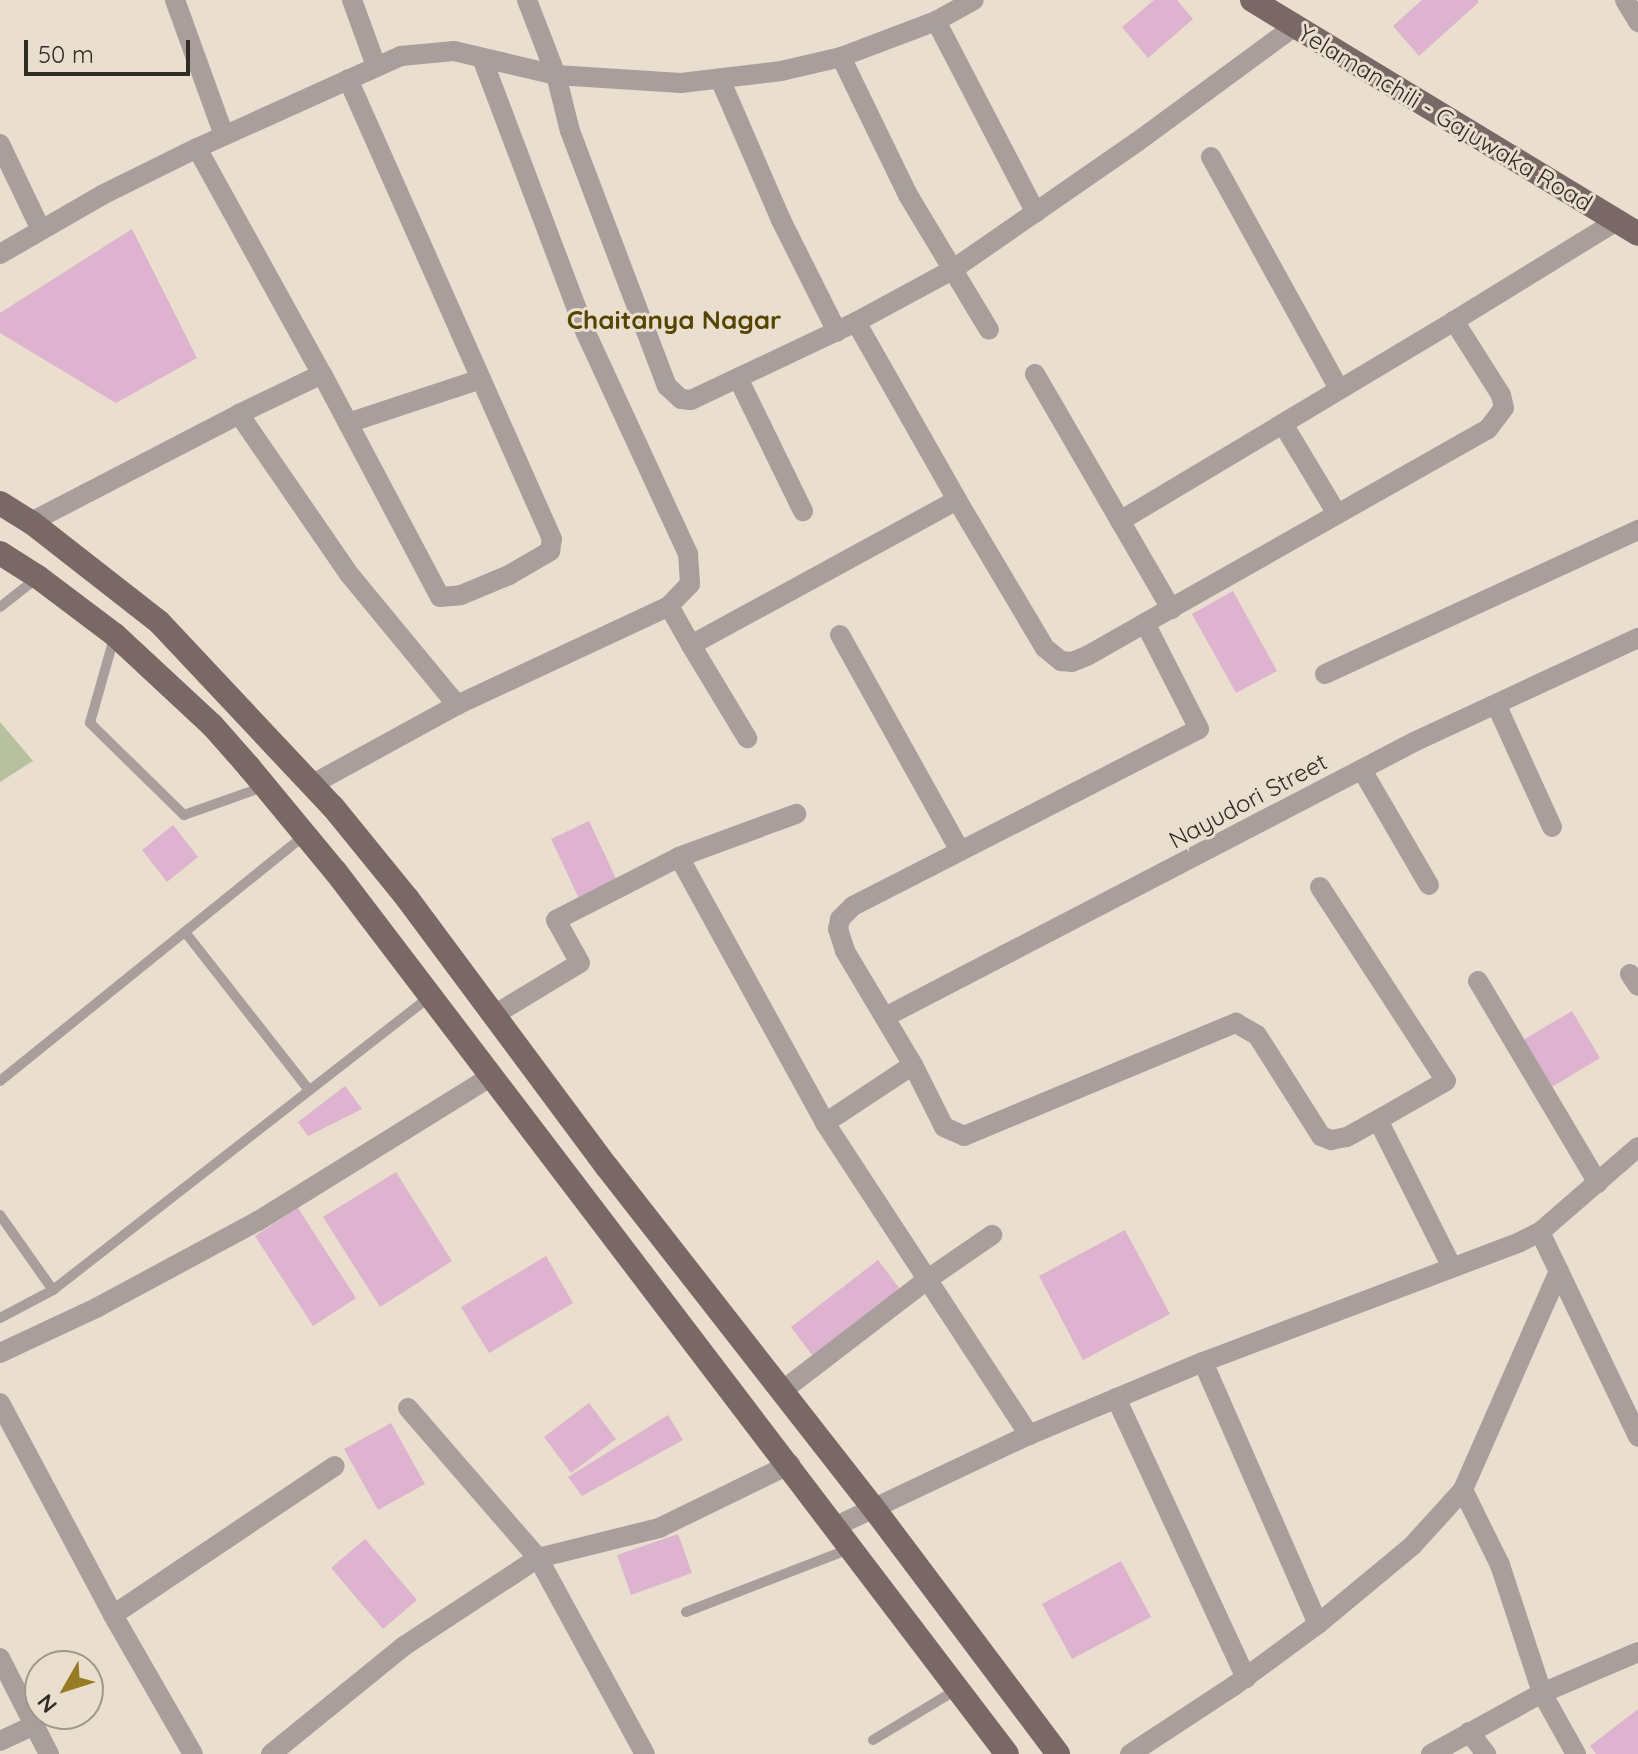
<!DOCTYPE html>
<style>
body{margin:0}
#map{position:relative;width:1638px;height:1754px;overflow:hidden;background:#eadfce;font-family:Quicksand,sans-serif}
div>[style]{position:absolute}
.green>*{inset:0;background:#b7c09f}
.building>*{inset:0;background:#ddb3cf}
.lane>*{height:10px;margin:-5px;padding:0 5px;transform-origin:5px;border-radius:5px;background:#a89f9d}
.street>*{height:20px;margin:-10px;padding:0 10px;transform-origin:10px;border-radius:10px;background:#a89f9d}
.primary>*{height:24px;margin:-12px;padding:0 12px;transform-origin:12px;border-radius:12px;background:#796865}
span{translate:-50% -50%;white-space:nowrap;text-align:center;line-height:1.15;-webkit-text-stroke:6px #eadfce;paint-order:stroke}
.street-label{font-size:24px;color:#302c26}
.neighbourhood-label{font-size:26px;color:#564402;font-weight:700}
.north{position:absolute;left:24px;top:1650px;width:80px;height:80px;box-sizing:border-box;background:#eadfce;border:2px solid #a0978b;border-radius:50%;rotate:231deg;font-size:22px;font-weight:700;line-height:32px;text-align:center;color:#302c26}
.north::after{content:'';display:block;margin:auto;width:28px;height:36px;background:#977c24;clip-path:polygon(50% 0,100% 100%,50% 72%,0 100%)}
.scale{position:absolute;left:24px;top:40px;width:166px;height:36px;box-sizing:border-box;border:4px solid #302c26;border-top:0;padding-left:10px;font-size:24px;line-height:28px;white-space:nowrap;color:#302c26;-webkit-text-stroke:6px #eadfce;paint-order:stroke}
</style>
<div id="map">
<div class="green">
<div style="clip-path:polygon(0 722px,33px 761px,0 782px)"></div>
</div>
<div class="building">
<div style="clip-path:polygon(1154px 0,1177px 0,1193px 19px,1148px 58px,1122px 27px)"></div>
<div style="clip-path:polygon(1422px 0,1477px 0,1479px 2px,1419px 56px,1393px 26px)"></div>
<div style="clip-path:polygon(132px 229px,197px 358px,116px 403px,0 333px,0 313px)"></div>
<div style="clip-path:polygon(1233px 591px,1277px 671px,1236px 693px,1192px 614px)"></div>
<div style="clip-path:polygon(589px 821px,620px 887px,582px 905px,551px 839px)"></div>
<div style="clip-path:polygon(173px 825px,198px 857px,167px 882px,142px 850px)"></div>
<div style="clip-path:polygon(1572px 1011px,1600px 1058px,1552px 1087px,1523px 1040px)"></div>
<div style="clip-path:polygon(345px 1086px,362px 1109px,308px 1136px,298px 1122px)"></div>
<div style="clip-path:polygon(396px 1172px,452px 1261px,380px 1307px,323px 1217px)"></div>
<div style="clip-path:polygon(298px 1208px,356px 1298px,313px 1326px,255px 1236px)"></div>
<div style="clip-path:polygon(1125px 1230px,1170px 1314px,1083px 1360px,1039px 1276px)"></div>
<div style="clip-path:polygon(546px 1256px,573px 1303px,489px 1353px,461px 1307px)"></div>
<div style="clip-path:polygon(878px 1260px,903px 1293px,816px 1360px,791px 1327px)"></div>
<div style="clip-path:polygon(589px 1403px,616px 1439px,571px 1473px,544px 1437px)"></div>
<div style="clip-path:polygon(668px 1415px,683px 1440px,582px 1496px,568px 1477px)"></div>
<div style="clip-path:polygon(391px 1423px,425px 1484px,378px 1510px,344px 1449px)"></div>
<div style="clip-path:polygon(678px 1534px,692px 1573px,631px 1595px,617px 1555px)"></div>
<div style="clip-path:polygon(365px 1539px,417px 1600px,383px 1629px,331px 1568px)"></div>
<div style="clip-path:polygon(1121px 1561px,1151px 1617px,1072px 1659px,1042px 1604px)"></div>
<div style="clip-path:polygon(1638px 1709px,1638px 1754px,1596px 1754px,1590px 1746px)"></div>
</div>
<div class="lane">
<div style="left:0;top:607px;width:47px;rotate:-38.1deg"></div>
<div style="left:114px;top:638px;width:88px;rotate:105.8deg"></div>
<div style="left:90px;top:723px;width:132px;rotate:44.4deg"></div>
<div style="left:184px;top:815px;width:84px;rotate:-19.5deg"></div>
<div style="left:185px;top:932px;width:201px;rotate:51.9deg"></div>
<div style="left:0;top:1081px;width:392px;rotate:-38.9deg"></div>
<div style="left:0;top:1215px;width:92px;rotate:54.8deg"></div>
<div style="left:53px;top:1290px;width:478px;rotate:-37.9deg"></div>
<div style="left:0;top:1318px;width:60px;rotate:-27.8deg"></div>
<div style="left:686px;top:1612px;width:175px;rotate:-21.1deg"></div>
<div style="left:873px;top:1740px;width:97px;rotate:-31.1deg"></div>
</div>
<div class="street">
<div style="left:175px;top:0;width:144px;rotate:70.1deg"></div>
<div style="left:352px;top:0;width:70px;rotate:70deg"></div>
<div style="left:527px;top:0;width:80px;rotate:68.9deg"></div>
<div style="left:556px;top:75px;width:58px;rotate:76deg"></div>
<div style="left:570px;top:131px;width:273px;rotate:69.2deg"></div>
<div style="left:667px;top:386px;width:19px;rotate:43deg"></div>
<div style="left:681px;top:399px;width:10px;rotate:6deg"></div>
<div style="left:691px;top:400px;width:183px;rotate:-25.3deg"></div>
<div style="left:856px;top:322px;width:109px;rotate:-28.4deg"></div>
<div style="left:952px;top:270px;width:225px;rotate:-34.7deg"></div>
<div style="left:1137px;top:142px;width:196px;rotate:-36.3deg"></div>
<div style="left:1625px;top:0;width:26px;rotate:59deg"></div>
<div style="left:936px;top:21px;width:216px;rotate:62.5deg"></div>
<div style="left:841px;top:57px;width:153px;rotate:64.1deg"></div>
<div style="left:908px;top:195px;width:157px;rotate:59deg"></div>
<div style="left:482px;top:58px;width:292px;rotate:69.3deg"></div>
<div style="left:585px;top:331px;width:246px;rotate:65.2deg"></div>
<div style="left:688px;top:554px;width:30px;rotate:86deg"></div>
<div style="left:690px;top:584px;width:30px;rotate:134deg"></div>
<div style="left:720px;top:79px;width:154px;rotate:66.6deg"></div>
<div style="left:781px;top:220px;width:125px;rotate:63.4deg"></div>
<div style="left:0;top:144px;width:95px;rotate:64.5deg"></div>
<div style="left:197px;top:148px;width:224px;rotate:-24.3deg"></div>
<div style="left:401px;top:56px;width:53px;rotate:-5.4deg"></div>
<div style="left:454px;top:51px;width:105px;rotate:13.2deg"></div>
<div style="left:556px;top:75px;width:125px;rotate:3.7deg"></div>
<div style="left:681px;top:83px;width:101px;rotate:-6.8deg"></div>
<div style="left:781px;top:71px;width:62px;rotate:-13.1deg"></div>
<div style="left:841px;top:57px;width:102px;rotate:-20.8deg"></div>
<div style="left:936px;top:21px;width:43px;rotate:-28.9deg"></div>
<div style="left:1211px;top:157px;width:265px;rotate:61.1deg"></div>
<div style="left:0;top:254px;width:118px;rotate:-30deg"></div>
<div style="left:102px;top:195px;width:106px;rotate:-26.3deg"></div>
<div style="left:197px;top:148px;width:258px;rotate:61.1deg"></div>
<div style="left:322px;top:374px;width:92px;rotate:154.3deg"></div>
<div style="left:239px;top:414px;width:194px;rotate:55.5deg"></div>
<div style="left:349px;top:574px;width:170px;rotate:50.5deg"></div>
<div style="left:457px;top:705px;width:234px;rotate:-25deg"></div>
<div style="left:669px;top:606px;width:45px;rotate:60.6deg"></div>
<div style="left:691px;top:645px;width:303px;rotate:-28.6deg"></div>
<div style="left:957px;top:500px;width:172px;rotate:59.3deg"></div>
<div style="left:1045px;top:648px;width:21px;rotate:39deg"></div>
<div style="left:1061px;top:661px;width:11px;rotate:5deg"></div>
<div style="left:1072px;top:662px;width:16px;rotate:-22deg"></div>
<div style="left:1087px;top:656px;width:67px;rotate:-29.6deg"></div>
<div style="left:1145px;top:623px;width:119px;rotate:63deg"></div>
<div style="left:1199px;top:729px;width:389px;rotate:152.9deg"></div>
<div style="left:853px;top:906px;width:18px;rotate:135deg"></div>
<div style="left:840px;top:919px;width:10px;rotate:101deg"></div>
<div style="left:838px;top:929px;width:23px;rotate:72deg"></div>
<div style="left:845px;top:951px;width:133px;rotate:59.2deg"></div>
<div style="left:856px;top:322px;width:205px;rotate:60.4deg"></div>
<div style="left:322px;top:374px;width:252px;rotate:62.1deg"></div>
<div style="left:440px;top:597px;width:21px;rotate:-5deg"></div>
<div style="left:461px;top:595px;width:52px;rotate:-22.6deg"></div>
<div style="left:509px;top:575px;width:48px;rotate:-30.3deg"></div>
<div style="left:550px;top:551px;width:12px;rotate:-81deg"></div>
<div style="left:552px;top:539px;width:503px;rotate:-113.92deg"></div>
<div style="left:1035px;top:374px;width:272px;rotate:59.9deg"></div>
<div style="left:739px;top:380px;width:146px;rotate:64deg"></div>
<div style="left:348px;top:423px;width:140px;rotate:-18.3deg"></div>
<div style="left:1283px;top:424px;width:105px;rotate:59deg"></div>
<div style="left:1120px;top:521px;width:389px;rotate:-30.9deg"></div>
<div style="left:31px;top:522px;width:234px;rotate:-27.4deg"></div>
<div style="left:1145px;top:623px;width:394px;rotate:-29.5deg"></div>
<div style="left:1488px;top:429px;width:26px;rotate:-53deg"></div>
<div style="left:1504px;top:408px;width:13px;rotate:-103deg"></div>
<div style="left:1501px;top:395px;width:88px;rotate:-122.4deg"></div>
<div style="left:1454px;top:321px;width:189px;rotate:-31.6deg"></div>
<div style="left:840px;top:635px;width:247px;rotate:60.9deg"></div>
<div style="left:691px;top:645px;width:109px;rotate:58.9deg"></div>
<div style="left:1325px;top:674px;width:345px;rotate:-24.7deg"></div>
<div style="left:1496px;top:704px;width:135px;rotate:65.5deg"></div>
<div style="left:1362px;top:770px;width:133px;rotate:59.8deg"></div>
<div style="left:311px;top:785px;width:166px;rotate:-28.7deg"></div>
<div style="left:679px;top:857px;width:125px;rotate:-20.2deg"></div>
<div style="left:1320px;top:887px;width:231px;rotate:57deg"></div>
<div style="left:1446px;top:1081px;width:78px;rotate:150.2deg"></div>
<div style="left:1630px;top:974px;width:14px;rotate:56deg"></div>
<div style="left:1478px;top:981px;width:235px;rotate:59.3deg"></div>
<div style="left:494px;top:1015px;width:100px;rotate:-31.2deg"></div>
<div style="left:580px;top:963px;width:49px;rotate:-119.2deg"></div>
<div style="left:556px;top:920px;width:138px;rotate:-27.1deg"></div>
<div style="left:679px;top:857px;width:303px;rotate:61.2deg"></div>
<div style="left:825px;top:1123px;width:105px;rotate:-33.4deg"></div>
<div style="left:913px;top:1065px;width:69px;rotate:63.4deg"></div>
<div style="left:944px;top:1127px;width:22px;rotate:24deg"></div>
<div style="left:964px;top:1136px;width:295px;rotate:-22.6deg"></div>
<div style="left:1236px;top:1023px;width:24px;rotate:30deg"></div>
<div style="left:1257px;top:1035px;width:120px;rotate:57.6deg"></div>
<div style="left:1321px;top:1136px;width:11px;rotate:22deg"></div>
<div style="left:1331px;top:1140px;width:16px;rotate:-11deg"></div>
<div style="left:1347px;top:1137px;width:35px;rotate:-29deg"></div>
<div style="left:1378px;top:1120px;width:165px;rotate:63.3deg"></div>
<div style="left:885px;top:1017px;width:598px;rotate:-27.46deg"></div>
<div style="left:1416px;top:741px;width:245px;rotate:-24.9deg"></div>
<div style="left:825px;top:1123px;width:373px;rotate:56.8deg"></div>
<div style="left:1540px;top:1232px;width:227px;rotate:64.4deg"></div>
<div style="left:1559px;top:1271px;width:239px;rotate:113.7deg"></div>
<div style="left:1463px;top:1490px;width:84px;rotate:63.7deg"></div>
<div style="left:1500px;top:1565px;width:135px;rotate:71.8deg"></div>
<div style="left:1542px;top:1693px;width:70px;rotate:60.9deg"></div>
<div style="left:0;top:1353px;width:108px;rotate:-25.1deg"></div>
<div style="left:98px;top:1307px;width:182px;rotate:-28.3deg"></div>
<div style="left:258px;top:1221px;width:275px;rotate:-31.8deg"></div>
<div style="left:782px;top:1391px;width:184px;rotate:-37.5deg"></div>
<div style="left:928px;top:1279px;width:78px;rotate:-34.5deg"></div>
<div style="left:1116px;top:1398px;width:309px;rotate:65.1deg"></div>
<div style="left:0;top:1403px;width:240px;rotate:61.9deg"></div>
<div style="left:113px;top:1615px;width:267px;rotate:-33.9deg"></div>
<div style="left:408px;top:1408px;width:198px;rotate:49.1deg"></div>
<div style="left:538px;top:1558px;width:223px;rotate:61.4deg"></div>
<div style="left:834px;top:1527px;width:216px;rotate:-25.3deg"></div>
<div style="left:1029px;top:1435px;width:189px;rotate:-22.8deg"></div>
<div style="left:113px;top:1615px;width:160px;rotate:60.1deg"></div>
<div style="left:1318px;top:1624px;width:122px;rotate:-39.7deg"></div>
<div style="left:1412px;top:1546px;width:76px;rotate:-47.7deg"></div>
<div style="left:0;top:1658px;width:108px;rotate:63deg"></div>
<div style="left:1469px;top:1732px;width:28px;rotate:52deg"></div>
<div style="left:0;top:1741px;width:38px;rotate:-25deg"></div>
<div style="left:271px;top:1754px;width:171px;rotate:-39.1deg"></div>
<div style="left:404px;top:1646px;width:160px;rotate:-33.3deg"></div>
<div style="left:538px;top:1558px;width:125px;rotate:-13.9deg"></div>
<div style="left:659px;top:1528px;width:146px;rotate:-26deg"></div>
<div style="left:1130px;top:1754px;width:126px;rotate:-33.3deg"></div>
<div style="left:1235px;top:1685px;width:103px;rotate:-36.3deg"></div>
<div style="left:1318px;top:1624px;width:286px;rotate:-113.7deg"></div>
<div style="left:1203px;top:1362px;width:339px;rotate:-20.7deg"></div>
<div style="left:1520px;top:1242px;width:22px;rotate:-27deg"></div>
<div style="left:1540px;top:1232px;width:130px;rotate:-40.9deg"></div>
<div style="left:1431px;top:1754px;width:127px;rotate:-28.8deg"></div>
<div style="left:1542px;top:1693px;width:104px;rotate:-23.1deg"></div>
</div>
<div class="primary">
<div style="left:1252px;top:0;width:451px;rotate:31.2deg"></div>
<div style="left:0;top:503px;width:36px;rotate:32deg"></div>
<div style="left:31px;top:522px;width:162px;rotate:38deg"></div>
<div style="left:159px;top:622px;width:254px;rotate:46.8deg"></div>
<div style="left:333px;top:807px;width:117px;rotate:50.9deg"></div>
<div style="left:407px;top:898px;width:335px;rotate:53.4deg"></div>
<div style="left:607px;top:1167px;width:430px;rotate:52deg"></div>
<div style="left:872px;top:1506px;width:310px;rotate:53.1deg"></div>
<div style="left:0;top:553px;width:45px;rotate:32.3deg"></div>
<div style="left:38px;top:577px;width:96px;rotate:37deg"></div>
<div style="left:115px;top:635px;width:132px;rotate:42.9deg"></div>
<div style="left:212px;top:725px;width:56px;rotate:48.6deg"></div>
<div style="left:249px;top:767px;width:136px;rotate:50.4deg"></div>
<div style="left:336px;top:872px;width:1108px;rotate:52.74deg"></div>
</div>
<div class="street-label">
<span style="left:1445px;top:118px;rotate:31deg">Yelamanchili - Gajuwaka Road</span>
<span style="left:1248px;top:801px;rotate:-28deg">Nayudori Street</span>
</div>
<div class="neighbourhood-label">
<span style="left:674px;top:320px">Chaitanya Nagar</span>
</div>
<div class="north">N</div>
<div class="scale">50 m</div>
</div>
